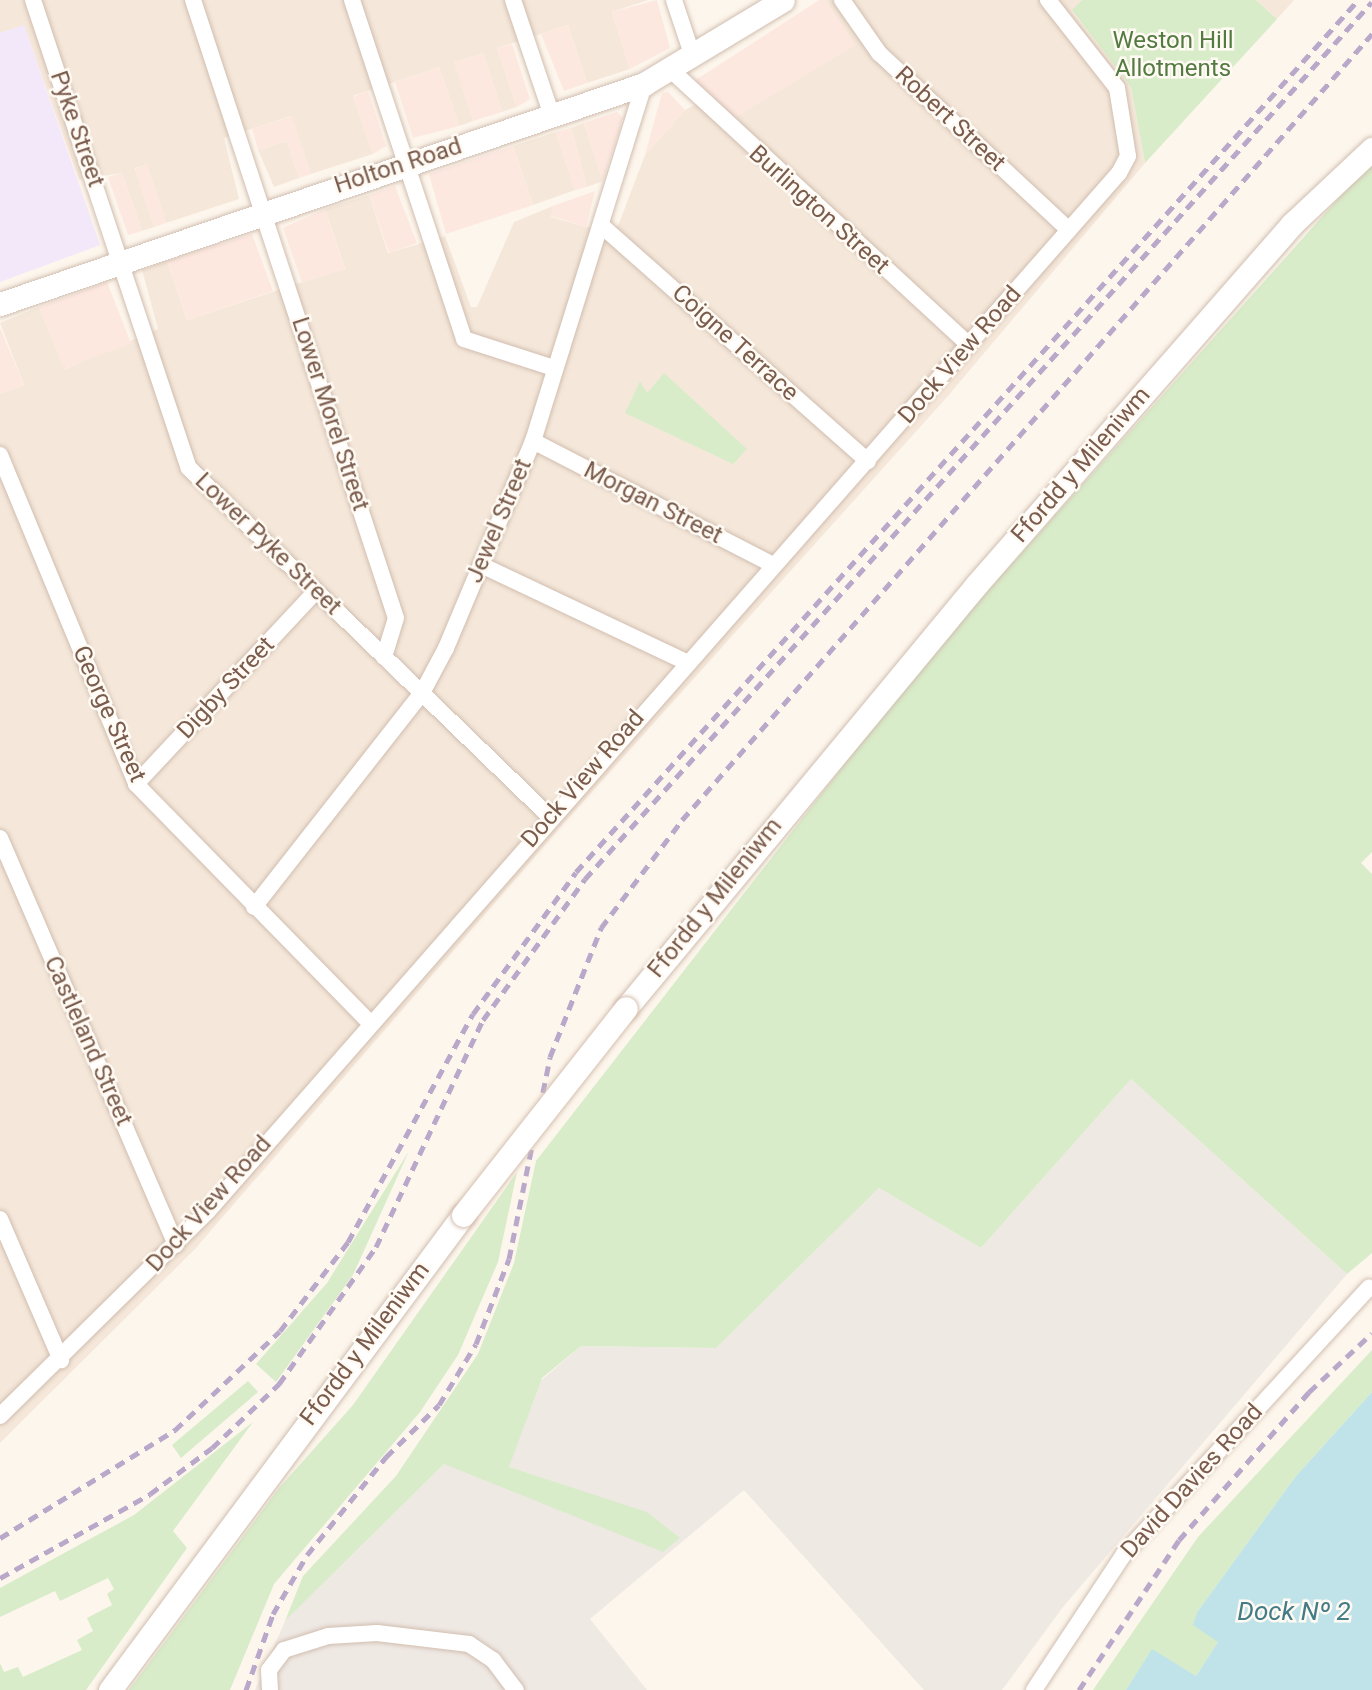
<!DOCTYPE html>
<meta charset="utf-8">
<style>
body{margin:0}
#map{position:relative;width:1372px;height:1690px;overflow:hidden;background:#fdf6ec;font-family:Roboto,sans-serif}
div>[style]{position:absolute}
.residential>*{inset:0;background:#f5e8da}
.commercial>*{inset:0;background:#fde8e0}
.industrial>*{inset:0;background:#efe9e4}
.education>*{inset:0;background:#f3e8fa}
.green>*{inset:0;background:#d8ecc9}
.water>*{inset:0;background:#bfe3e8}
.roads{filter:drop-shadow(0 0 2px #d1beb0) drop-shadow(0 0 2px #d1beb0)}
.street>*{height:16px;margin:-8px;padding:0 8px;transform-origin:8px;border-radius:8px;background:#fff}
.secondary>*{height:23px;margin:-11.5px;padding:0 11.5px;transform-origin:11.5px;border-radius:11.5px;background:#fff}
.rail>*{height:5px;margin-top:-2.5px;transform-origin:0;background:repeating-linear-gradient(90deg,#b9a8c9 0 10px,transparent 0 17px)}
.bridges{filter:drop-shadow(0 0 2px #d6c0b0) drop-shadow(0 0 2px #d6c0b0)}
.secondary-bridge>*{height:23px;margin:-11.5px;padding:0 11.5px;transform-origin:11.5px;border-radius:11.5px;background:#fff}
span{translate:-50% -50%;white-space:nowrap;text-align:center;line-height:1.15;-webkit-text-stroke:5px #fffaf3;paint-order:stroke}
.park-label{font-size:24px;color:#537a41}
.street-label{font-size:24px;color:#7a5c4d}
.water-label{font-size:26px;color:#437c86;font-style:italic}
</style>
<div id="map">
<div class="residential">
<div style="clip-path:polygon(0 0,648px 0,612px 12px,630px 69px,587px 83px,568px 25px,497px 48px,517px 107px,502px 112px,483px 53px,455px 62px,473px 121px,459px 126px,439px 67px,353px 96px,373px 154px,311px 174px,291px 116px,224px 138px,239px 199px,166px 223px,147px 165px,135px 168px,154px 227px,142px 231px,122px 173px,79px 180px,24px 26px,0 33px)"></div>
<div style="clip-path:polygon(826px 0,1082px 0,1072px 11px,1131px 87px,1145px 163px,947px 397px,564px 823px,195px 1249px,0 1443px,0 394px,24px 385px,0 323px,39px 307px,65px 369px,158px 329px,142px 270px,167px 261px,187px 320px,345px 268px,325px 209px,369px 195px,388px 253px,445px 236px,471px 307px,477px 307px,514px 222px,553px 206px,551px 217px,586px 227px,618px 226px,645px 155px,685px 110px,711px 96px,736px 118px)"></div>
<div style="clip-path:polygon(1256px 0,1294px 0,1277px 19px)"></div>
<div style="clip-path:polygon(584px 123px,603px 181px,587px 187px,571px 128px)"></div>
<div style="clip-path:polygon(556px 132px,575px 190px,533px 205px,513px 146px)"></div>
<div style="clip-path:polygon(287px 141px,299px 178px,274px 187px,258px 150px)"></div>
</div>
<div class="commercial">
<div style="clip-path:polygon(657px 0,670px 48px,630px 69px,612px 12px)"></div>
<div style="clip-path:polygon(819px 0,826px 0,855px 45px,735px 118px,694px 81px)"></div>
<div style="clip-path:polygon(568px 25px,587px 83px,564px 91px,541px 34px)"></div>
<div style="clip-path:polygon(512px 44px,530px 99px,517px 107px,497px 48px)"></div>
<div style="clip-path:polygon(483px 53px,502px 112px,473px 121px,454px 62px)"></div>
<div style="clip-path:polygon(439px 67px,459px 126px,413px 138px,395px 82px)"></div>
<div style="clip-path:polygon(368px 91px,386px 146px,373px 154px,353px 97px)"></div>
<div style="clip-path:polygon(668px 92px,685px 110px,645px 155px,662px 93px)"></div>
<div style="clip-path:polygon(617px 112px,623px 118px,603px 181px,584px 123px)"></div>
<div style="clip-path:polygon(292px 116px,311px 174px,299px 178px,287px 141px,258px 150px,252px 129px)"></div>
<div style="clip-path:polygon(571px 128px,587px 187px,575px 190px,556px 132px)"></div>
<div style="clip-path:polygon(513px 146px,533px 205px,446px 234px,429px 174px)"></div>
<div style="clip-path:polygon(147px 164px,166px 223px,154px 227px,135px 169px)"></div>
<div style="clip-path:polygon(122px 173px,142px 231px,128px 235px,108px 177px)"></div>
<div style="clip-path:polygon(395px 186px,417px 243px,389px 253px,369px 195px)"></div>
<div style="clip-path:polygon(595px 191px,586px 227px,551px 216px,553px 206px)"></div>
<div style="clip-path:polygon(325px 209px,345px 269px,302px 283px,283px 228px)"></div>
<div style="clip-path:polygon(252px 234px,273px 291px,187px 320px,167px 261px)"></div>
<div style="clip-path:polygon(107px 282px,131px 343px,64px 369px,39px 307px)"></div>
<div style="clip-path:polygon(0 328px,24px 385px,0 394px)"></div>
</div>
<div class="industrial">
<div style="clip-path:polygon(1131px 1079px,1347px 1274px,1063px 1607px,1002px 1690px,924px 1690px,744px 1490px,590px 1619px,647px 1690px,255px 1690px,285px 1621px,444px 1464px,581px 1346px,716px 1348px,879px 1188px,981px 1248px)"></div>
</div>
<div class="education">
<div style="clip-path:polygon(24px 25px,100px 245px,0 282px,0 33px)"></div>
</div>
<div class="green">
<div style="clip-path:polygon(1082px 0,1256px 0,1277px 19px,1145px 163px,1131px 87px,1072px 10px)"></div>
<div style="clip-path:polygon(1372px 161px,1372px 852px,1361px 863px,1372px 874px,1372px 1253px,1347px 1274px,1131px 1079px,981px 1248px,879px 1188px,716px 1348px,581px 1346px,542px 1378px,509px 1467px,647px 1512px,680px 1538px,663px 1552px,444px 1464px,285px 1621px,303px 1576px,396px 1476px,478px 1354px,514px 1263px,536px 1161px,923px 663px)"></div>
<div style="clip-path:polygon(664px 373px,747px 449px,733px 464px,625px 413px,640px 381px,647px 393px)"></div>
<div style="clip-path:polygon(409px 1151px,353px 1275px,276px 1382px,256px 1364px,327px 1283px)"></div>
<div style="clip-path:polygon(517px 1172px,498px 1262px,458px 1355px,420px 1412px,274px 1584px,230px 1690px,129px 1690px,279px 1488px,353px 1405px)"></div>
<div style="clip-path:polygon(1372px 1350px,1372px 1392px,1296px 1476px,1198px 1611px,1218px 1642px,1196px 1676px,1152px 1650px,1126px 1690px,1093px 1690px,1198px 1537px)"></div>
<div style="clip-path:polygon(248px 1381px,258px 1392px,181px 1458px,172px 1445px)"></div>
<div style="clip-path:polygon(253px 1422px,173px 1531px,187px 1548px,86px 1690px,0 1690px,0 1663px,4px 1672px,18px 1667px,23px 1677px,82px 1650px,77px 1640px,93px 1631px,87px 1618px,112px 1605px,107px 1594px,114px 1589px,108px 1578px,60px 1601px,55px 1591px,0 1617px,0 1588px,134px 1515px)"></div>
</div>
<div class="water">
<div style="clip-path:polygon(1372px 1392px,1372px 1690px,1126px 1690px,1152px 1649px,1196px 1676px,1218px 1642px,1193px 1625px,1198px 1611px,1296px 1476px)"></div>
</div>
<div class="roads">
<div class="street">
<div style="left:33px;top:0;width:493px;rotate:71.6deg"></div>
<div style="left:189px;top:468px;width:502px;rotate:44.03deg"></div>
<div style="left:193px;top:0;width:650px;rotate:71.82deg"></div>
<div style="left:396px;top:618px;width:41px;rotate:107.1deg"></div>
<div style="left:352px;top:0;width:357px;rotate:71.7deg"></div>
<div style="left:464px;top:339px;width:95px;rotate:17.9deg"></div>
<div style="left:513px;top:0;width:122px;rotate:71.4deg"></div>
<div style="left:674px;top:0;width:60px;rotate:71.6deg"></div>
<div style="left:842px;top:0;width:65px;rotate:55.1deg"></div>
<div style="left:879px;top:53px;width:258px;rotate:43deg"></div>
<div style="left:672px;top:71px;width:404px;rotate:42.7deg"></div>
<div style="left:602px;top:226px;width:355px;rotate:41.5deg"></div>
<div style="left:533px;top:441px;width:270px;rotate:27.3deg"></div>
<div style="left:0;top:455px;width:356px;rotate:67.5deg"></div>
<div style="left:136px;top:784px;width:333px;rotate:45.6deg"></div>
<div style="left:481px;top:565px;width:227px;rotate:25.3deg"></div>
<div style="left:136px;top:784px;width:264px;rotate:-47deg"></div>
<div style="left:0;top:838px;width:443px;rotate:66.6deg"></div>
<div style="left:254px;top:907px;width:272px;rotate:-51.9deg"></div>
<div style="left:422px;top:693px;width:51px;rotate:-61.9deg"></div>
<div style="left:446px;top:648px;width:225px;rotate:-67.2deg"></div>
<div style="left:533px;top:441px;width:374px;rotate:-72.7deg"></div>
<div style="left:0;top:1219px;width:154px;rotate:66.6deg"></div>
<div style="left:0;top:1416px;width:292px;rotate:-44.6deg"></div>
<div style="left:208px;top:1211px;width:1381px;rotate:-48.73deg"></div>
<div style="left:1119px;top:173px;width:19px;rotate:-62deg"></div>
<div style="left:1128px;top:156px;width:69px;rotate:-99.2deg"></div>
<div style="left:1117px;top:88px;width:112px;rotate:-128.1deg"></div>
<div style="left:270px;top:1690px;width:20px;rotate:-93deg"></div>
<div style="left:269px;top:1670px;width:25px;rotate:-53deg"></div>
<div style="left:284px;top:1650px;width:46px;rotate:-17.7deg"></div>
<div style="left:328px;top:1636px;width:49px;rotate:-3.5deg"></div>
<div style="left:377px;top:1633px;width:93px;rotate:6.8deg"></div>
<div style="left:469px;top:1644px;width:29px;rotate:34deg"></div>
<div style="left:493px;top:1660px;width:38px;rotate:53deg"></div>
<div style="left:1034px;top:1690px;width:163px;rotate:-56.5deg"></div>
<div style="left:1124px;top:1554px;width:362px;rotate:-47.4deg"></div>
</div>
<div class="secondary">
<div style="left:0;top:304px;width:681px;rotate:-18.86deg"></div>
<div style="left:644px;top:84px;width:162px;rotate:-31.1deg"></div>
<div style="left:626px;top:1008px;width:550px;rotate:-50.38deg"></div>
<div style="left:977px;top:584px;width:478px;rotate:-48.8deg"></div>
<div style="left:1292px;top:224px;width:110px;rotate:-43.2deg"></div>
<div style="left:110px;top:1690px;width:592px;rotate:-53.38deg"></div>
</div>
</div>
<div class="rail">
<div style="left:0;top:1538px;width:206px;rotate:-31.7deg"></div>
<div style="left:175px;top:1430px;width:144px;rotate:-43.3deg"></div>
<div style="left:280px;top:1331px;width:112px;rotate:-52.6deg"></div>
<div style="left:348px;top:1242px;width:260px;rotate:-61.3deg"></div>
<div style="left:473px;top:1014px;width:175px;rotate:-54deg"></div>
<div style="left:576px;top:872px;width:1171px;rotate:-48.11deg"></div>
<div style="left:0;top:1578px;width:172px;rotate:-29.2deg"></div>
<div style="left:150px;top:1494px;width:77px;rotate:-36.6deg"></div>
<div style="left:212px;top:1448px;width:93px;rotate:-43.7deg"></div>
<div style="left:279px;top:1384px;width:168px;rotate:-54.7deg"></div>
<div style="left:376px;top:1247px;width:251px;rotate:-64.8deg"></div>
<div style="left:483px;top:1020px;width:174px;rotate:-54.1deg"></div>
<div style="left:585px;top:879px;width:1178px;rotate:-48.1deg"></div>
<div style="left:246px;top:1690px;width:81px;rotate:-70.4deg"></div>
<div style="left:273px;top:1614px;width:68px;rotate:-60deg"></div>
<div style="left:307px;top:1555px;width:126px;rotate:-51.1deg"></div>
<div style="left:386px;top:1457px;width:74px;rotate:-44.5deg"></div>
<div style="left:439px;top:1405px;width:71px;rotate:-58.8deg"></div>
<div style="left:476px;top:1344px;width:91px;rotate:-68.8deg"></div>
<div style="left:509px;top:1259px;width:206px;rotate:-78.5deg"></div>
<div style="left:550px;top:1057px;width:139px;rotate:-68.4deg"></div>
<div style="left:601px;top:928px;width:135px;rotate:-53.1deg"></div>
<div style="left:682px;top:820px;width:1046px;rotate:-48.72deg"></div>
<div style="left:1079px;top:1690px;width:180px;rotate:-56.3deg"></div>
<div style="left:1179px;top:1540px;width:197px;rotate:-48.7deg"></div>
<div style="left:1309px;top:1392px;width:86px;rotate:-43.1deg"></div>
</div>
<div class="bridges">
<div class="secondary-bridge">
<div style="left:463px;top:1215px;width:263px;rotate:-51.8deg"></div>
</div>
</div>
<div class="park-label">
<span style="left:1173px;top:55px">Weston Hill<br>Allotments</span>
</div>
<div class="street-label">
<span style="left:950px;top:119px;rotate:43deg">Robert Street</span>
<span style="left:77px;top:129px;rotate:71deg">Pyke Street</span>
<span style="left:398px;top:166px;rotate:-18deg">Holton Road</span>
<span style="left:819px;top:210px;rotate:42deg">Burlington Street</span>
<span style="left:735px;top:343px;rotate:42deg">Coigne Terrace</span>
<span style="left:960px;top:355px;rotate:-49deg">Dock View Road</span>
<span style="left:330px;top:414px;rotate:72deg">Lower Morel Street</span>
<span style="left:1081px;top:465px;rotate:-49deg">Ffordd y Mileniwm</span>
<span style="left:653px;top:503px;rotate:27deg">Morgan Street</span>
<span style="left:499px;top:521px;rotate:-67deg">Jewel Street</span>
<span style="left:268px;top:544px;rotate:44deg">Lower Pyke Street</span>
<span style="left:226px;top:688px;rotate:-47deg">Digby Street</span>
<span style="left:109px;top:714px;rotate:66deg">George Street</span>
<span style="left:583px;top:779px;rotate:-49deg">Dock View Road</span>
<span style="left:715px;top:898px;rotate:-51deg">Ffordd y Mileniwm</span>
<span style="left:88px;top:1041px;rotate:66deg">Castleland Street</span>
<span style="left:209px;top:1204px;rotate:-48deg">Dock View Road</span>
<span style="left:365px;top:1344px;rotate:-53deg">Ffordd y Mileniwm</span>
<span style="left:1192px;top:1481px;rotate:-48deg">David Davies Road</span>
</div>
<div class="water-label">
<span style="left:1294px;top:1612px">Dock Nº 2</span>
</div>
</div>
